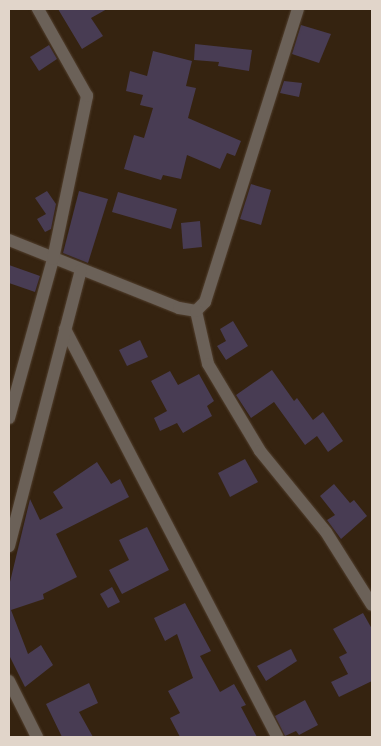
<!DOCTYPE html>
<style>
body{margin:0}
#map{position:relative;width:381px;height:746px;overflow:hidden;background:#352310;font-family:Manrope,sans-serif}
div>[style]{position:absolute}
.building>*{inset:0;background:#483c53}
.roads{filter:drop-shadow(0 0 1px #513f2e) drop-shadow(0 0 1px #513f2e)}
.minor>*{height:12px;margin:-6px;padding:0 6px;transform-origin:6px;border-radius:6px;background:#6b6158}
span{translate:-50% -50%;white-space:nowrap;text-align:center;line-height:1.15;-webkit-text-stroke:4.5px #160e07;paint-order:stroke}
.frame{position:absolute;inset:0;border:10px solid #e1d5ca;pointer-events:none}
</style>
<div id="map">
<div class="building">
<div style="clip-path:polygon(58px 9px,107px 9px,91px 18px,103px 36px,82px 49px)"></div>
<div style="clip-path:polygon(301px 25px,331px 34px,319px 63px,292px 54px)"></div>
<div style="clip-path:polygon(195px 44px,252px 50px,249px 71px,218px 66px,219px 62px,194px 60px)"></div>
<div style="clip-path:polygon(49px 45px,57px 59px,39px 71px,30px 57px)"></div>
<div style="clip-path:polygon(153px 51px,192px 61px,186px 86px,196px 88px,188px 118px,241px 141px,235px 156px,227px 153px,220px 169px,187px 155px,181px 179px,163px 175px,161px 180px,124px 169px,134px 135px,144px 138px,153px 108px,140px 105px,143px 95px,126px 91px,130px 71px,147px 76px)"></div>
<div style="clip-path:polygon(284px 81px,302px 83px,299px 97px,280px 93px)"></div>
<div style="clip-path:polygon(251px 184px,271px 190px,261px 225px,240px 219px)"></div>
<div style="clip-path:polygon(47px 191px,56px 204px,51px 229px,45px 232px,37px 219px,46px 214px,35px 198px)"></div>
<div style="clip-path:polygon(79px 191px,108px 199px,88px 263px,63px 253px)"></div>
<div style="clip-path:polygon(118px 192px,177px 209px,171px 229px,112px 212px)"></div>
<div style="clip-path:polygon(200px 221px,202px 247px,183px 249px,181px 223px)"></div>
<div style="clip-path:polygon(9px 265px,40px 276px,35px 292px,9px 283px)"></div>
<div style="clip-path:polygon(233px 321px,248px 346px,226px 360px,217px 346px,226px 341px,220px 329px)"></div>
<div style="clip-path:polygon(140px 340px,148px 357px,127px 366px,119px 350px)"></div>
<div style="clip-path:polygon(272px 370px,294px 401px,297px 398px,313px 420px,323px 412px,343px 441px,328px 452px,317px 436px,305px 445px,274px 402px,251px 418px,236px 395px)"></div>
<div style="clip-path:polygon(170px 371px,178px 385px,199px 374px,214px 401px,207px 406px,212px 416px,183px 433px,177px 423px,160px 431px,154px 418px,167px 411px,151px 381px)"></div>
<div style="clip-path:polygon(245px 459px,258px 482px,230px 497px,218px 473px)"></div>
<div style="clip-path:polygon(97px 462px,111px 484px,120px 479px,129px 497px,56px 534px,77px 577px,43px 594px,44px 599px,11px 610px,28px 654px,41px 645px,53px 665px,25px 687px,9px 655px,9px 586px,30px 499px,40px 520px,63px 508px,53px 492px)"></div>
<div style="clip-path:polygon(334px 484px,350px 503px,354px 500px,367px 516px,341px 539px,327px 520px,335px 515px,320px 496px)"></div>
<div style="clip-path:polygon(147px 527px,169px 570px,122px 594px,109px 570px,129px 560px,119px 540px)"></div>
<div style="clip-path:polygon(112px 587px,120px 602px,108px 608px,100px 594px)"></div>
<div style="clip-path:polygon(185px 603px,211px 651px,200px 656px,220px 692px,234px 684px,246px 705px,241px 707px,257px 737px,180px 737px,170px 718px,180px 713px,168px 691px,193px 678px,177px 634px,165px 641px,154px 618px)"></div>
<div style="clip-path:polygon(363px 613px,372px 629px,372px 681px,339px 697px,331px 682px,348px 674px,339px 657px,347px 653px,333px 629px)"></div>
<div style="clip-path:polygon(291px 649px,297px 661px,266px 681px,257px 666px)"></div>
<div style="clip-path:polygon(89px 683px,98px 703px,79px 712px,93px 737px,62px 737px,46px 704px)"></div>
<div style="clip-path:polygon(305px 700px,318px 725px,299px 735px,296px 731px,285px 736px,275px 716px)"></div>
</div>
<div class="roads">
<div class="minor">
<div style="left:9px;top:240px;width:183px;rotate:21.8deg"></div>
<div style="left:179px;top:308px;width:17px;rotate:10deg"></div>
<div style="left:196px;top:311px;width:54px;rotate:77.2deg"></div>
<div style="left:208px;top:364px;width:101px;rotate:59.1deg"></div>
<div style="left:260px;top:451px;width:104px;rotate:50.8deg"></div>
<div style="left:326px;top:532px;width:86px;rotate:57.8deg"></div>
<div style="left:196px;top:311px;width:13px;rotate:-45deg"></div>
<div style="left:205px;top:302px;width:307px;rotate:-72.4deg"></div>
<div style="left:65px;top:329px;width:460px;rotate:62.5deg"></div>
<div style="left:9px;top:418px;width:165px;rotate:-74.5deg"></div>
<div style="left:53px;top:259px;width:167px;rotate:-78.2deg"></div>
<div style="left:87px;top:96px;width:100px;rotate:-119.4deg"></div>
<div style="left:9px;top:546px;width:285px;rotate:-75.4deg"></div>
<div style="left:9px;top:681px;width:63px;rotate:63.4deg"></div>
</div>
</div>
<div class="frame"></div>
</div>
